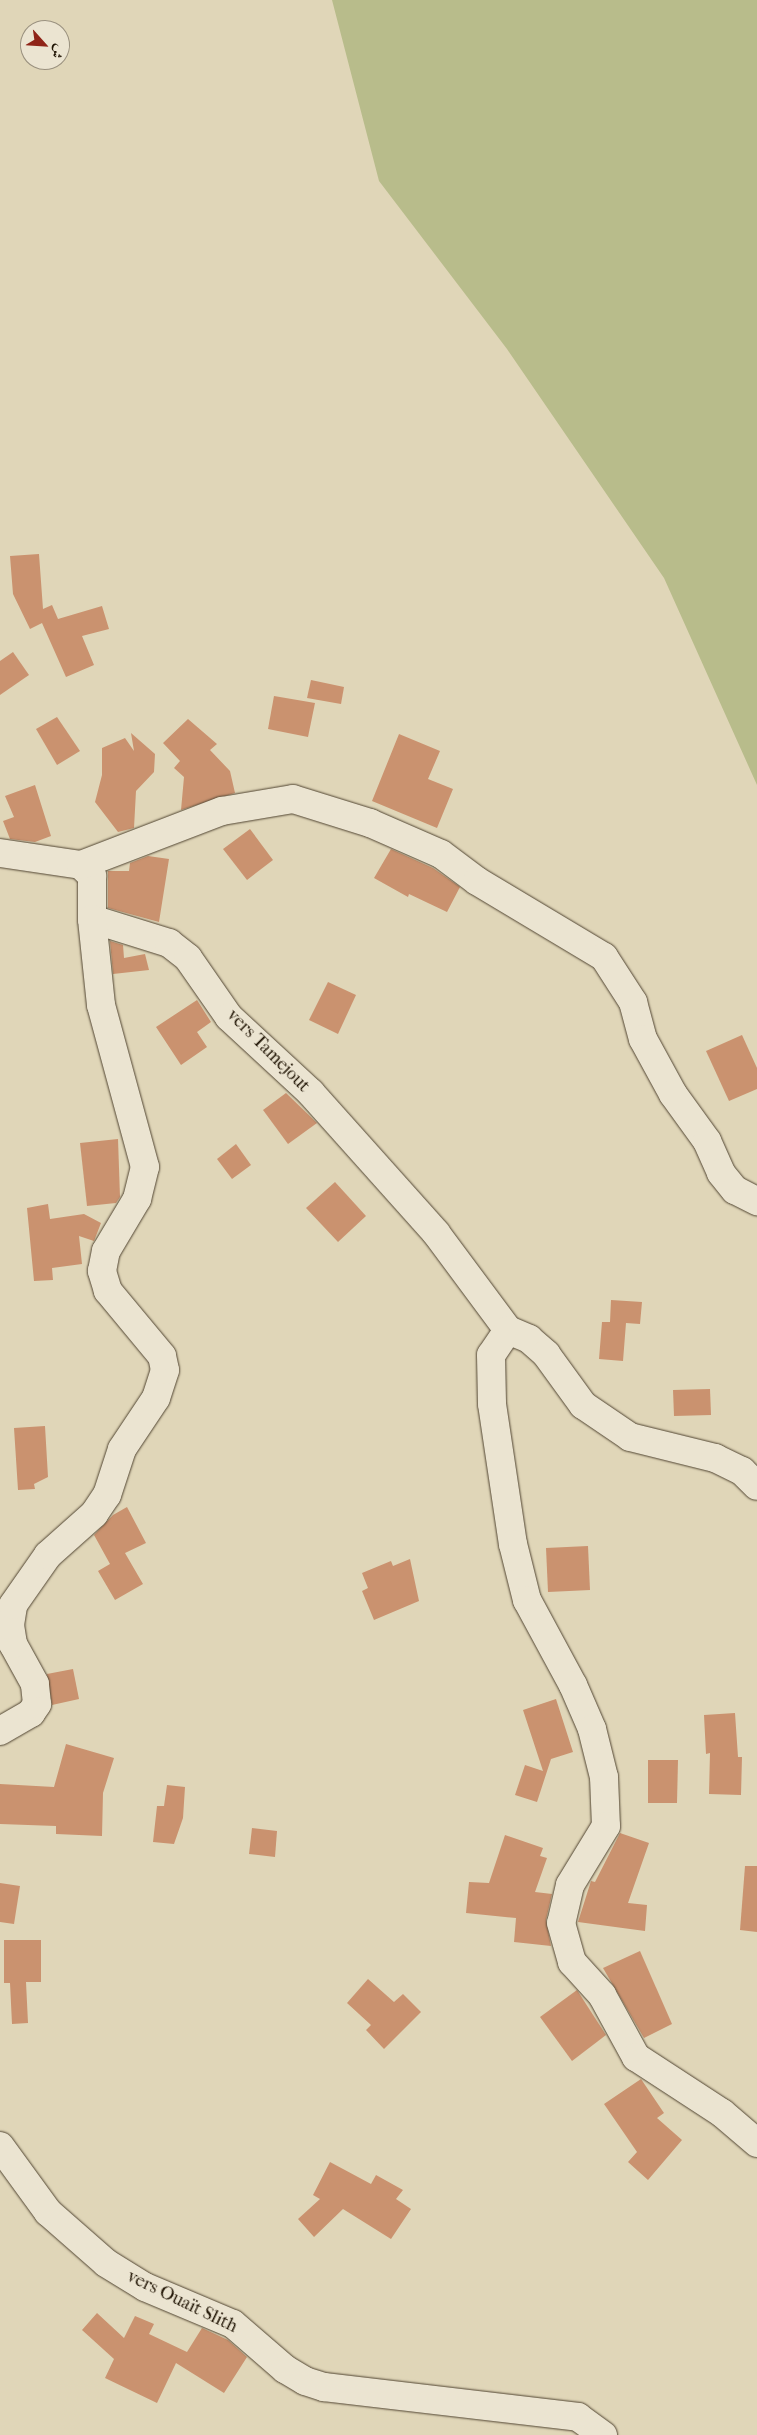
<!DOCTYPE html>
<meta charset="utf-8">
<style>
body{margin:0}
#map{position:relative;width:757px;height:2435px;overflow:hidden;background:#e0d6b8;font-family:"IM FELL French Canon",Amiri,serif}
div>[style]{position:absolute}
.green>*{inset:0;background:#b8bc8b}
.building>*{inset:0;background:#ca926f}
.roads{filter:drop-shadow(0 0 1px #514532) drop-shadow(0 0 1px #514532)}
.minor>*{height:28px;margin:-14px;padding:0 14px;transform-origin:14px;border-radius:14px;background:#ebe4d1}
span{translate:-50% -50%;white-space:nowrap;text-align:center;line-height:1.15;-webkit-text-stroke:4.5px #ebe4d1;paint-order:stroke}
.street-label{font-size:18px;color:#211505}
.north{position:absolute;left:20px;top:20px;width:50px;height:50px;box-sizing:border-box;background:#ebe4d1;border:1px solid #9a917f;border-radius:50%;rotate:116deg;font-size:14px;font-weight:700;line-height:20px;text-align:center;color:#211505}
.north::after{content:'';display:block;margin:auto;width:18px;height:22px;background:#8f2418;clip-path:polygon(50% 0,100% 100%,50% 72%,0 100%)}
</style>
<div id="map">
<div class="green">
<div style="clip-path:polygon(332px 0,757px 0,757px 785px,664px 578px,507px 349px,379px 181px)"></div>
</div>
<div class="building">
<div style="clip-path:polygon(39px 554px,43px 609px,52px 605px,58px 619px,102px 606px,109px 629px,82px 636px,94px 665px,66px 677px,42px 623px,30px 629px,13px 594px,10px 556px)"></div>
<div style="clip-path:polygon(13px 652px,29px 675px,0 695px,0 661px)"></div>
<div style="clip-path:polygon(311px 680px,344px 687px,341px 704px,307px 698px)"></div>
<div style="clip-path:polygon(274px 696px,315px 703px,308px 737px,268px 729px)"></div>
<div style="clip-path:polygon(57px 717px,80px 751px,57px 765px,36px 729px)"></div>
<div style="clip-path:polygon(188px 719px,217px 744px,210px 750px,230px 771px,235px 793px,181px 810px,184px 777px,174px 768px,180px 761px,163px 743px)"></div>
<div style="clip-path:polygon(131px 733px,155px 754px,154px 772px,136px 791px,134px 828px,118px 832px,95px 802px,102px 775px,102px 748px,125px 738px,134px 751px)"></div>
<div style="clip-path:polygon(399px 734px,440px 751px,428px 779px,453px 789px,437px 828px,372px 801px)"></div>
<div style="clip-path:polygon(35px 785px,51px 836px,35px 842px,10px 839px,3px 821px,14px 817px,5px 796px)"></div>
<div style="clip-path:polygon(250px 829px,273px 860px,247px 880px,223px 849px)"></div>
<div style="clip-path:polygon(391px 849px,433px 868px,460px 887px,447px 912px,409px 894px,408px 897px,374px 878px)"></div>
<div style="clip-path:polygon(148px 856px,169px 859px,159px 922px,108px 908px,108px 871px,129px 871px,130px 863px)"></div>
<div style="clip-path:polygon(110px 941px,123px 945px,124px 958px,145px 954px,149px 970px,113px 974px)"></div>
<div style="clip-path:polygon(328px 982px,356px 995px,338px 1034px,309px 1020px)"></div>
<div style="clip-path:polygon(197px 1000px,211px 1022px,197px 1032px,207px 1047px,181px 1065px,156px 1027px)"></div>
<div style="clip-path:polygon(742px 1035px,757px 1068px,757px 1089px,729px 1101px,706px 1051px)"></div>
<div style="clip-path:polygon(286px 1093px,317px 1123px,288px 1144px,263px 1110px)"></div>
<div style="clip-path:polygon(118px 1139px,120px 1197px,116px 1203px,87px 1206px,80px 1143px)"></div>
<div style="clip-path:polygon(236px 1144px,251px 1165px,232px 1179px,217px 1159px)"></div>
<div style="clip-path:polygon(335px 1182px,366px 1216px,338px 1242px,306px 1208px)"></div>
<div style="clip-path:polygon(48px 1204px,50px 1219px,84px 1214px,101px 1223px,94px 1241px,79px 1236px,82px 1264px,52px 1268px,53px 1280px,34px 1281px,27px 1208px)"></div>
<div style="clip-path:polygon(611px 1300px,642px 1302px,640px 1324px,626px 1323px,623px 1361px,599px 1359px,602px 1322px,610px 1322px)"></div>
<div style="clip-path:polygon(710px 1389px,711px 1415px,674px 1416px,673px 1390px)"></div>
<div style="clip-path:polygon(45px 1426px,48px 1477px,34px 1484px,35px 1489px,18px 1490px,14px 1428px)"></div>
<div style="clip-path:polygon(127px 1507px,146px 1543px,125px 1553px,143px 1584px,115px 1600px,98px 1571px,110px 1564px,94px 1535px,113px 1515px)"></div>
<div style="clip-path:polygon(588px 1546px,590px 1590px,548px 1592px,546px 1548px)"></div>
<div style="clip-path:polygon(410px 1559px,419px 1601px,374px 1620px,362px 1591px,368px 1588px,362px 1573px,391px 1561px,393px 1566px)"></div>
<div style="clip-path:polygon(73px 1669px,79px 1699px,52px 1705px,47px 1674px)"></div>
<div style="clip-path:polygon(556px 1699px,573px 1752px,551px 1759px,537px 1802px,515px 1795px,525px 1765px,543px 1771px,523px 1710px)"></div>
<div style="clip-path:polygon(735px 1713px,738px 1757px,742px 1757px,741px 1795px,709px 1794px,710px 1753px,706px 1754px,704px 1715px)"></div>
<div style="clip-path:polygon(66px 1744px,114px 1758px,103px 1793px,102px 1836px,56px 1834px,56px 1826px,0 1824px,0 1784px,54px 1787px)"></div>
<div style="clip-path:polygon(648px 1760px,678px 1760px,677px 1803px,648px 1803px)"></div>
<div style="clip-path:polygon(167px 1785px,185px 1787px,183px 1818px,174px 1844px,153px 1842px,157px 1806px,164px 1806px)"></div>
<div style="clip-path:polygon(252px 1828px,277px 1831px,275px 1857px,249px 1854px)"></div>
<div style="clip-path:polygon(620px 1833px,649px 1843px,628px 1903px,647px 1905px,645px 1931px,578px 1922px,591px 1881px,595px 1882px)"></div>
<div style="clip-path:polygon(505px 1835px,543px 1848px,540px 1856px,547px 1858px,535px 1892px,552px 1894px,546px 1920px,551px 1946px,514px 1942px,516px 1918px,466px 1913px,469px 1882px,489px 1883px)"></div>
<div style="clip-path:polygon(745px 1866px,757px 1866px,757px 1932px,740px 1930px)"></div>
<div style="clip-path:polygon(0 1883px,20px 1886px,14px 1924px,0 1922px)"></div>
<div style="clip-path:polygon(4px 1940px,41px 1940px,41px 1982px,26px 1982px,28px 2023px,12px 2024px,10px 1983px,4px 1983px)"></div>
<div style="clip-path:polygon(640px 1951px,672px 2024px,644px 2038px,603px 1968px)"></div>
<div style="clip-path:polygon(368px 1979px,394px 2002px,403px 1994px,421px 2012px,384px 2049px,366px 2030px,371px 2025px,347px 2003px)"></div>
<div style="clip-path:polygon(577px 1990px,606px 2035px,572px 2061px,540px 2017px)"></div>
<div style="clip-path:polygon(641px 2079px,664px 2113px,657px 2118px,682px 2140px,648px 2180px,628px 2162px,637px 2152px,604px 2104px)"></div>
<div style="clip-path:polygon(330px 2162px,371px 2184px,376px 2175px,403px 2190px,396px 2199px,411px 2209px,391px 2239px,343px 2209px,314px 2237px,298px 2219px,320px 2199px,313px 2195px)"></div>
<div style="clip-path:polygon(97px 2313px,124px 2338px,135px 2316px,154px 2324px,149px 2334px,187px 2352px,202px 2328px,228px 2340px,247px 2357px,224px 2393px,176px 2363px,157px 2403px,105px 2378px,114px 2359px,82px 2330px)"></div>
</div>
<div class="roads">
<div class="minor">
<div style="left:0;top:853px;width:82px;rotate:8.4deg"></div>
<div style="left:81px;top:865px;width:16px;rotate:45deg"></div>
<div style="left:92px;top:876px;width:43px;rotate:90deg"></div>
<div style="left:92px;top:919px;width:81px;rotate:17.3deg"></div>
<div style="left:169px;top:943px;width:24px;rotate:38deg"></div>
<div style="left:188px;top:958px;width:72px;rotate:55.2deg"></div>
<div style="left:229px;top:1017px;width:112px;rotate:42.8deg"></div>
<div style="left:311px;top:1093px;width:188px;rotate:48.2deg"></div>
<div style="left:436px;top:1233px;width:121px;rotate:53.4deg"></div>
<div style="left:81px;top:865px;width:151px;rotate:-21deg"></div>
<div style="left:222px;top:811px;width:72px;rotate:-9.6deg"></div>
<div style="left:293px;top:799px;width:81px;rotate:17.3deg"></div>
<div style="left:370px;top:823px;width:77px;rotate:23.6deg"></div>
<div style="left:441px;top:854px;width:45px;rotate:36.9deg"></div>
<div style="left:477px;top:881px;width:148px;rotate:30.9deg"></div>
<div style="left:604px;top:957px;width:54px;rotate:57.2deg"></div>
<div style="left:633px;top:1002px;width:38px;rotate:75deg"></div>
<div style="left:643px;top:1039px;width:63px;rotate:61.4deg"></div>
<div style="left:673px;top:1094px;width:58px;rotate:54.1deg"></div>
<div style="left:707px;top:1141px;width:35px;rotate:66deg"></div>
<div style="left:721px;top:1173px;width:22px;rotate:51deg"></div>
<div style="left:735px;top:1190px;width:25px;rotate:27deg"></div>
<div style="left:508px;top:1330px;width:30px;rotate:124deg"></div>
<div style="left:491px;top:1355px;width:49px;rotate:88.8deg"></div>
<div style="left:492px;top:1404px;width:142px;rotate:81.5deg"></div>
<div style="left:513px;top:1544px;width:58px;rotate:76deg"></div>
<div style="left:527px;top:1600px;width:97px;rotate:61.6deg"></div>
<div style="left:573px;top:1685px;width:48px;rotate:66.6deg"></div>
<div style="left:592px;top:1729px;width:49px;rotate:76deg"></div>
<div style="left:604px;top:1777px;width:49px;rotate:87.7deg"></div>
<div style="left:606px;top:1826px;width:69px;rotate:121.4deg"></div>
<div style="left:570px;top:1885px;width:39px;rotate:103deg"></div>
<div style="left:561px;top:1923px;width:41px;rotate:74.2deg"></div>
<div style="left:572px;top:1962px;width:45px;rotate:47.7deg"></div>
<div style="left:602px;top:1995px;width:71px;rotate:61.3deg"></div>
<div style="left:636px;top:2057px;width:103px;rotate:33.1deg"></div>
<div style="left:722px;top:2113px;width:46px;rotate:40.6deg"></div>
<div style="left:508px;top:1330px;width:23px;rotate:23deg"></div>
<div style="left:529px;top:1339px;width:23px;rotate:41deg"></div>
<div style="left:546px;top:1354px;width:63px;rotate:54deg"></div>
<div style="left:583px;top:1405px;width:57px;rotate:34.2deg"></div>
<div style="left:630px;top:1437px;width:88px;rotate:13.9deg"></div>
<div style="left:715px;top:1458px;width:30px;rotate:26deg"></div>
<div style="left:742px;top:1471px;width:21px;rotate:45deg"></div>
<div style="left:0;top:1731px;width:36px;rotate:-30deg"></div>
<div style="left:31px;top:1713px;width:11px;rotate:-56deg"></div>
<div style="left:37px;top:1704px;width:20px;rotate:-96deg"></div>
<div style="left:35px;top:1684px;width:46px;rotate:-118.8deg"></div>
<div style="left:13px;top:1644px;width:19px;rotate:-99deg"></div>
<div style="left:10px;top:1625px;width:20px;rotate:-81deg"></div>
<div style="left:13px;top:1605px;width:61px;rotate:-55deg"></div>
<div style="left:48px;top:1555px;width:62px;rotate:-41.7deg"></div>
<div style="left:94px;top:1514px;width:23px;rotate:-56deg"></div>
<div style="left:107px;top:1495px;width:48px;rotate:-71.9deg"></div>
<div style="left:122px;top:1449px;width:61px;rotate:-56.3deg"></div>
<div style="left:156px;top:1398px;width:29px;rotate:-72deg"></div>
<div style="left:165px;top:1370px;width:14px;rotate:-102deg"></div>
<div style="left:162px;top:1356px;width:85px;rotate:-129.7deg"></div>
<div style="left:108px;top:1291px;width:21px;rotate:-107deg"></div>
<div style="left:102px;top:1271px;width:20px;rotate:-79deg"></div>
<div style="left:106px;top:1251px;width:61px;rotate:-59.2deg"></div>
<div style="left:137px;top:1199px;width:33px;rotate:-76deg"></div>
<div style="left:145px;top:1167px;width:168px;rotate:-105.2deg"></div>
<div style="left:101px;top:1005px;width:86px;rotate:-96deg"></div>
<div style="left:0;top:2146px;width:82px;rotate:54deg"></div>
<div style="left:48px;top:2212px;width:77px;rotate:41.3deg"></div>
<div style="left:106px;top:2263px;width:46px;rotate:31.6deg"></div>
<div style="left:145px;top:2287px;width:95px;rotate:22.8deg"></div>
<div style="left:233px;top:2324px;width:69px;rotate:40.9deg"></div>
<div style="left:285px;top:2369px;width:23px;rotate:31deg"></div>
<div style="left:305px;top:2381px;width:20px;rotate:18deg"></div>
<div style="left:324px;top:2387px;width:256px;rotate:6.7deg"></div>
<div style="left:578px;top:2417px;width:31px;rotate:36deg"></div>
</div>
</div>
<div class="street-label">
<span style="left:268px;top:1051px;rotate:45deg">vers Tamejout</span>
<span style="left:182px;top:2302px;rotate:26deg">vers Ouaït Slith</span>
</div>
<div class="north">ش</div>
</div>
